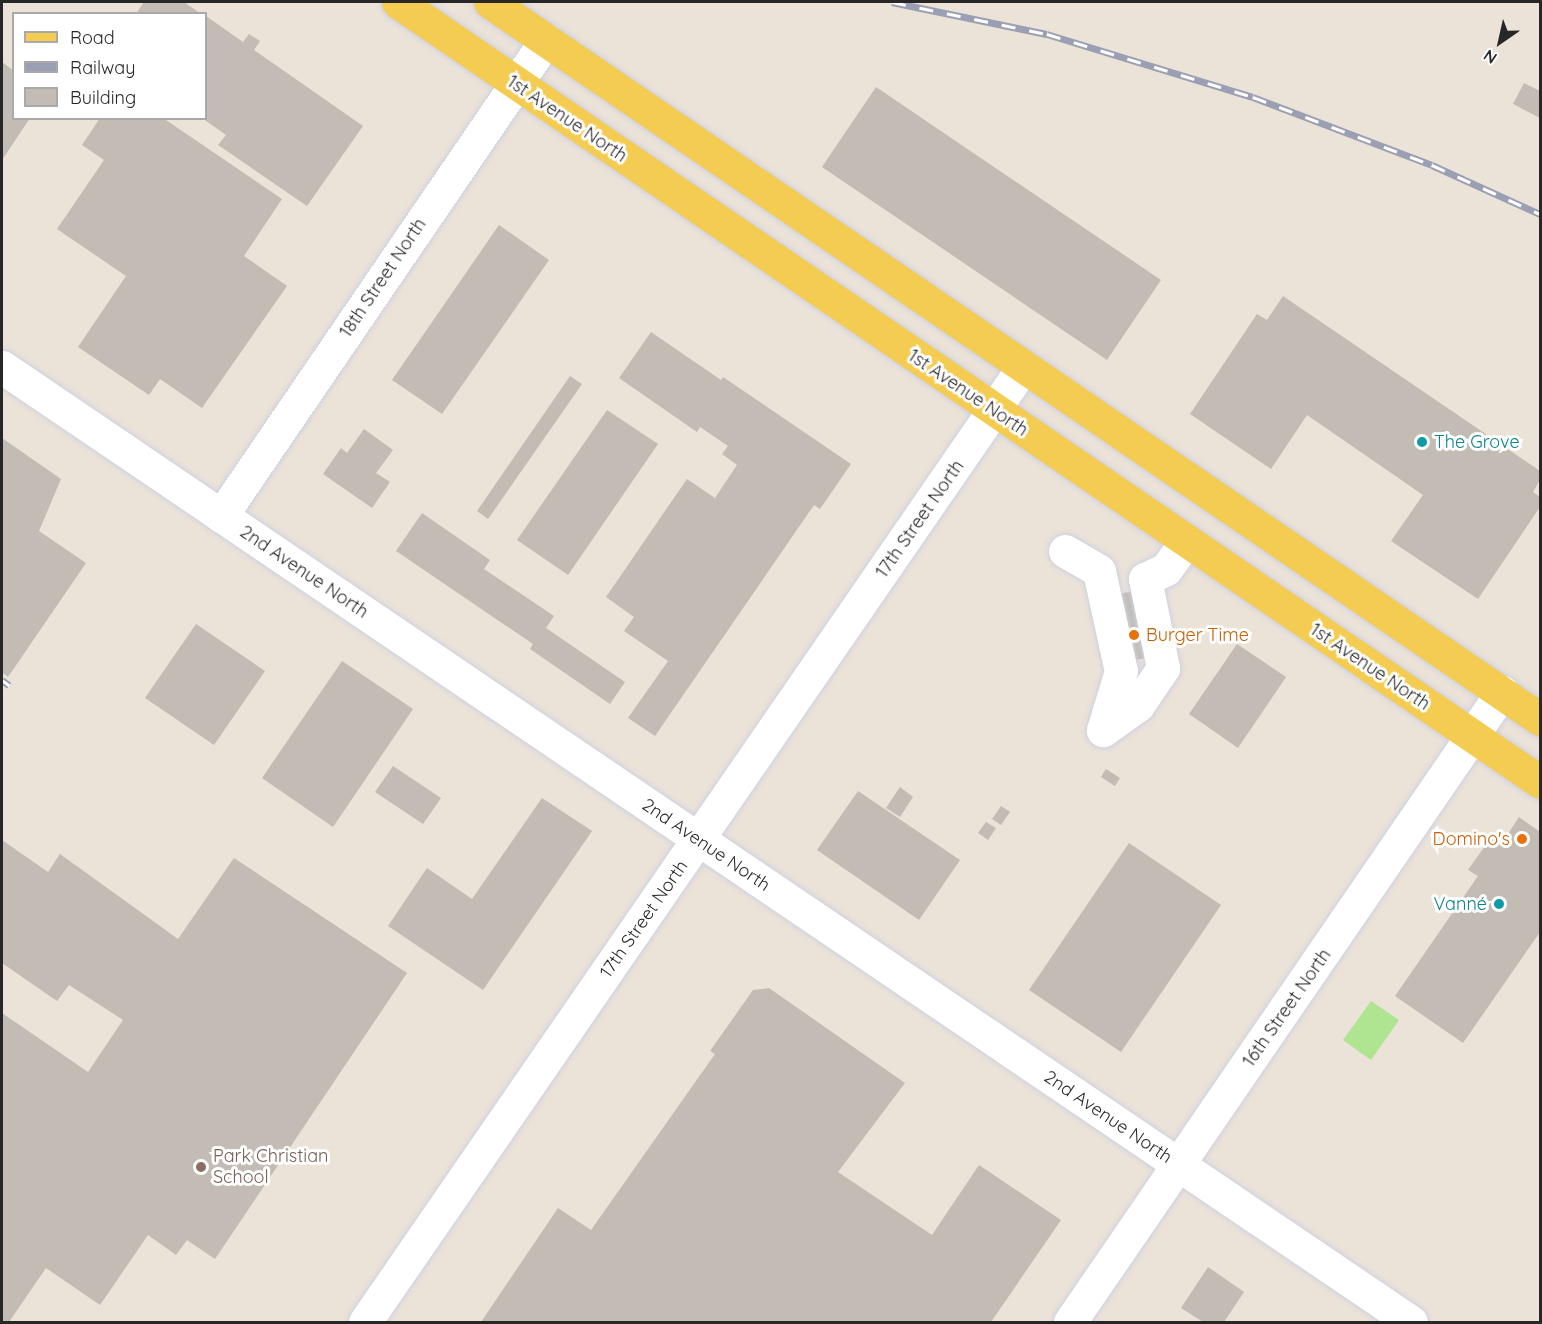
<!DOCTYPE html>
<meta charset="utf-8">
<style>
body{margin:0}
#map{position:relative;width:1542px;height:1324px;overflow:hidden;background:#ebe2d8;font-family:Quicksand,sans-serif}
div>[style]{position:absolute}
.green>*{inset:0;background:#afe491}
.building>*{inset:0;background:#c2bcb5}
.roads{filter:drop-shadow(0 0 2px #cdd1e1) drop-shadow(0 0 2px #cdd1e1)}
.minor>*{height:33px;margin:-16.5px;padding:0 16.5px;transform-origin:16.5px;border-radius:16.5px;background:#fff}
.major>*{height:33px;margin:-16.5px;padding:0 16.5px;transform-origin:16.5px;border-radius:16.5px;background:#f5cc52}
.rail>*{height:7px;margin-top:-3.5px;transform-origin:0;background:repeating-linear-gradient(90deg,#fff 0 14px,#9b9fb3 0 28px);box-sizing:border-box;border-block:2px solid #9b9fb3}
.dots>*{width:16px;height:16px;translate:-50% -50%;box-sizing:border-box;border:3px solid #fff;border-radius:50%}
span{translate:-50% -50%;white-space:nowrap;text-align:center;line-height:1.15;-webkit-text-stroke:6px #fff;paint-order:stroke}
.street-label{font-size:18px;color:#272727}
.culture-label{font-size:18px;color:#0d838f}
.left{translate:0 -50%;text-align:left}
.right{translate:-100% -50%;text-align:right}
.food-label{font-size:18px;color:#c56008}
.education-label{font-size:18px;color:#785e54}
.frame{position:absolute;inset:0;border:3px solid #272727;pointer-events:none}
.legend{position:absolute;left:12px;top:12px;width:195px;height:108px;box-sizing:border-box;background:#fff;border:2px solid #a9a9a9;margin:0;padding:8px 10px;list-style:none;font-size:18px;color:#272727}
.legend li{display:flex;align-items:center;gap:12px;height:30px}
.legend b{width:30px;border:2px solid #a9a9a9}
.north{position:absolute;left:1470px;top:12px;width:60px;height:60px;-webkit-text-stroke:4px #fff;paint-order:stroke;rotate:214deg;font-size:16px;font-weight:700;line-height:24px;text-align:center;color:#272727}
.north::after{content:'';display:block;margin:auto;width:21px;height:27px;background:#272727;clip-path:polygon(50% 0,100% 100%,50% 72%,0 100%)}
</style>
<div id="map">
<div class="green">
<div style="clip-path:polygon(1371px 1001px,1399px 1020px,1371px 1060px,1343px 1040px)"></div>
</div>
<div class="building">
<div style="clip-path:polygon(144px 2px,184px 2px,201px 14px,136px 14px)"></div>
<div style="clip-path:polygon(206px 16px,243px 42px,249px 34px,260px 41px,254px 50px,363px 126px,307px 206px,218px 145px,226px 135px,202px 118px,206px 118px)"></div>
<div style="clip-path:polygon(2px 62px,14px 71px,14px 118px,30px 118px,2px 160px)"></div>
<div style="clip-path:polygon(1524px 83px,1540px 91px,1540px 118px,1513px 104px)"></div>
<div style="clip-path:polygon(876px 87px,1161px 280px,1107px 360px,822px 167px)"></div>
<div style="clip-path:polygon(100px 118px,163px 118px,282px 199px,244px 256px,287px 286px,202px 408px,160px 379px,149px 395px,78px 347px,126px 276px,57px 229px,104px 160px,82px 145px)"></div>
<div style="clip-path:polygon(499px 225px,549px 260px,442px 414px,392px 380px)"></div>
<div style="clip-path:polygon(1283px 296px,1540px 471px,1540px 480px,1533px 492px,1540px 497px,1540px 507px,1478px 599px,1391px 541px,1423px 495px,1307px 415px,1271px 469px,1190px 414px,1257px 314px,1267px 320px)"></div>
<div style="clip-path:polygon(651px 332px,721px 380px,723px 377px,851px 464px,820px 509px,814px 505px,655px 736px,628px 718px,668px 661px,624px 631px,634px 617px,606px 597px,687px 479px,715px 498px,737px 465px,722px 454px,728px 446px,700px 427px,697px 432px,619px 378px)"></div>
<div style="clip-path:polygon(570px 376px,582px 384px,488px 519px,477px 511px)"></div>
<div style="clip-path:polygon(607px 410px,658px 444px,568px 575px,517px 540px)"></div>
<div style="clip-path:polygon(364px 429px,393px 450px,376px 473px,390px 482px,372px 508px,323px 474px,341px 448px,347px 453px)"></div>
<div style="clip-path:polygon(2px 438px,61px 479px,39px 531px,86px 563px,8px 677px,2px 672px)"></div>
<div style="clip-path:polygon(422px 513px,490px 560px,484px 569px,554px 616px,546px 628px,625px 682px,610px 704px,530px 649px,533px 644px,396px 551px)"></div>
<div style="clip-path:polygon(1139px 590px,1152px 657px,1125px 662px,1113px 595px)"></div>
<div style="clip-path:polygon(196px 624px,265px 671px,214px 745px,145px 698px)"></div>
<div style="clip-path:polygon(1237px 644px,1286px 677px,1238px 748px,1189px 714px)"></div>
<div style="clip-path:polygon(342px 661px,413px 709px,333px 827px,262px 778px)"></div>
<div style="clip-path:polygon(393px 766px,441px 798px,423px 824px,375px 792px)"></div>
<div style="clip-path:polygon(1106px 769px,1120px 778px,1115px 786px,1101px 777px)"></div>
<div style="clip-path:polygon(900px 787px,913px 797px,900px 817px,886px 808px)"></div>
<div style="clip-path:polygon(858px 791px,960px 860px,919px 920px,817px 850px)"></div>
<div style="clip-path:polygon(542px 798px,592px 831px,483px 990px,388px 926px,427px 868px,472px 899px)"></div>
<div style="clip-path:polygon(1001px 806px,1010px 812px,1001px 825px,992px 819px)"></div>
<div style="clip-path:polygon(1519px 817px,1540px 832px,1540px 932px,1463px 1043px,1395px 996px,1478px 876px,1468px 870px,1492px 836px,1502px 843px)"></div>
<div style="clip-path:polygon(986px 822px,996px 828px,988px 840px,978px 833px)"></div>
<div style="clip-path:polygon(2px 840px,48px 872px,60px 854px,178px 939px,234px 858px,407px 973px,215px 1259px,187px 1240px,176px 1255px,148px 1235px,100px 1305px,46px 1268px,9px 1322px,2px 1322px,2px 1013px,88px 1072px,123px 1020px,69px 985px,57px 1001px,2px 963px)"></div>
<div style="clip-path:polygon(1129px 843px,1221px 905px,1121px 1052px,1029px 990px)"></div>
<div style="clip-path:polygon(769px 988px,905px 1083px,838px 1172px,932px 1235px,979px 1165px,1061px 1220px,991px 1322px,481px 1322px,558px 1208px,591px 1230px,715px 1054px,710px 1051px,753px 990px)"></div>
<div style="clip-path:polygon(1208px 1267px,1244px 1292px,1224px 1322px,1203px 1322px,1181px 1308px)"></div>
</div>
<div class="roads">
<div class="minor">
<div style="left:2px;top:367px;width:1702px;rotate:34.13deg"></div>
<div style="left:221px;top:516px;width:576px;rotate:-55.68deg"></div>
<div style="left:1065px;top:551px;width:39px;rotate:30deg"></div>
<div style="left:1099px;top:571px;width:102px;rotate:77.6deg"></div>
<div style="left:1121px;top:671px;width:62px;rotate:107deg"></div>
<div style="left:1103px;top:730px;width:43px;rotate:-35.5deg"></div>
<div style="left:1138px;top:705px;width:45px;rotate:-56deg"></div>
<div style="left:1163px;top:668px;width:91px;rotate:-101.4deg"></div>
<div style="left:1145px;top:579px;width:23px;rotate:-25deg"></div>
<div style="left:1166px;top:569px;width:34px;rotate:-54deg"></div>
<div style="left:365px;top:1322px;width:1160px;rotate:-55.43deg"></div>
<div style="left:1070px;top:1322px;width:764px;rotate:-55.56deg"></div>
</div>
<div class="major">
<div style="left:398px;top:2px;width:1383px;rotate:34.33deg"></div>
<div style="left:490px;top:2px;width:1271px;rotate:34.33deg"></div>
</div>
</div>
<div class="rail">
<div style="left:892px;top:2px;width:158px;rotate:11.7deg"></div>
<div style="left:1047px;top:34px;width:215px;rotate:17deg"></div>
<div style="left:1253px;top:97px;width:191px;rotate:20.8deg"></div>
<div style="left:1432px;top:165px;width:119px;rotate:24.4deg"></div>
<div style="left:2px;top:680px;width:9px;rotate:36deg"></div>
</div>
<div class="dots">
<div style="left:1422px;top:442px;background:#0f9aa8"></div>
<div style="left:1134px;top:635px;background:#e8710a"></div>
<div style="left:1522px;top:839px;background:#e8710a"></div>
<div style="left:1499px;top:904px;background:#0f9aa8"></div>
<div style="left:201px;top:1167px;background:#8d6e63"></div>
</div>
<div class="street-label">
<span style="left:567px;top:119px;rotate:34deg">1st Avenue North</span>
<span style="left:383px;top:278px;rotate:-56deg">18th Street North</span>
<span style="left:968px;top:393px;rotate:34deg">1st Avenue North</span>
<span style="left:920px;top:519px;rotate:-55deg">17th Street North</span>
<span style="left:304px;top:572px;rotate:34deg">2nd Avenue North</span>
<span style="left:1370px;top:667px;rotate:34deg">1st Avenue North</span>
<span style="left:706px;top:845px;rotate:34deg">2nd Avenue North</span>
<span style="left:644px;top:919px;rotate:-55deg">17th Street North</span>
<span style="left:1287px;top:1008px;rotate:-55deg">16th Street North</span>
<span style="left:1108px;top:1117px;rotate:34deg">2nd Avenue North</span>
</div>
<div class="culture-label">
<span class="left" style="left:1434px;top:442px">The Grove</span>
<span class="right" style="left:1487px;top:904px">Vanné</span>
</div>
<div class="food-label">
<span class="left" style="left:1146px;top:635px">Burger Time</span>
<span class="right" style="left:1510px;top:839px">Domino's</span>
</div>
<div class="education-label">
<span class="left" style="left:213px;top:1167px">Park Christian<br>School</span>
</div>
<div class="frame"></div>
<ul class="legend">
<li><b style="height:8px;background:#f5cc52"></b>Road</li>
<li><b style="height:8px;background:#9b9fb3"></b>Railway</li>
<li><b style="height:16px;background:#c2bcb5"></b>Building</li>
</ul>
<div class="north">N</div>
</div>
